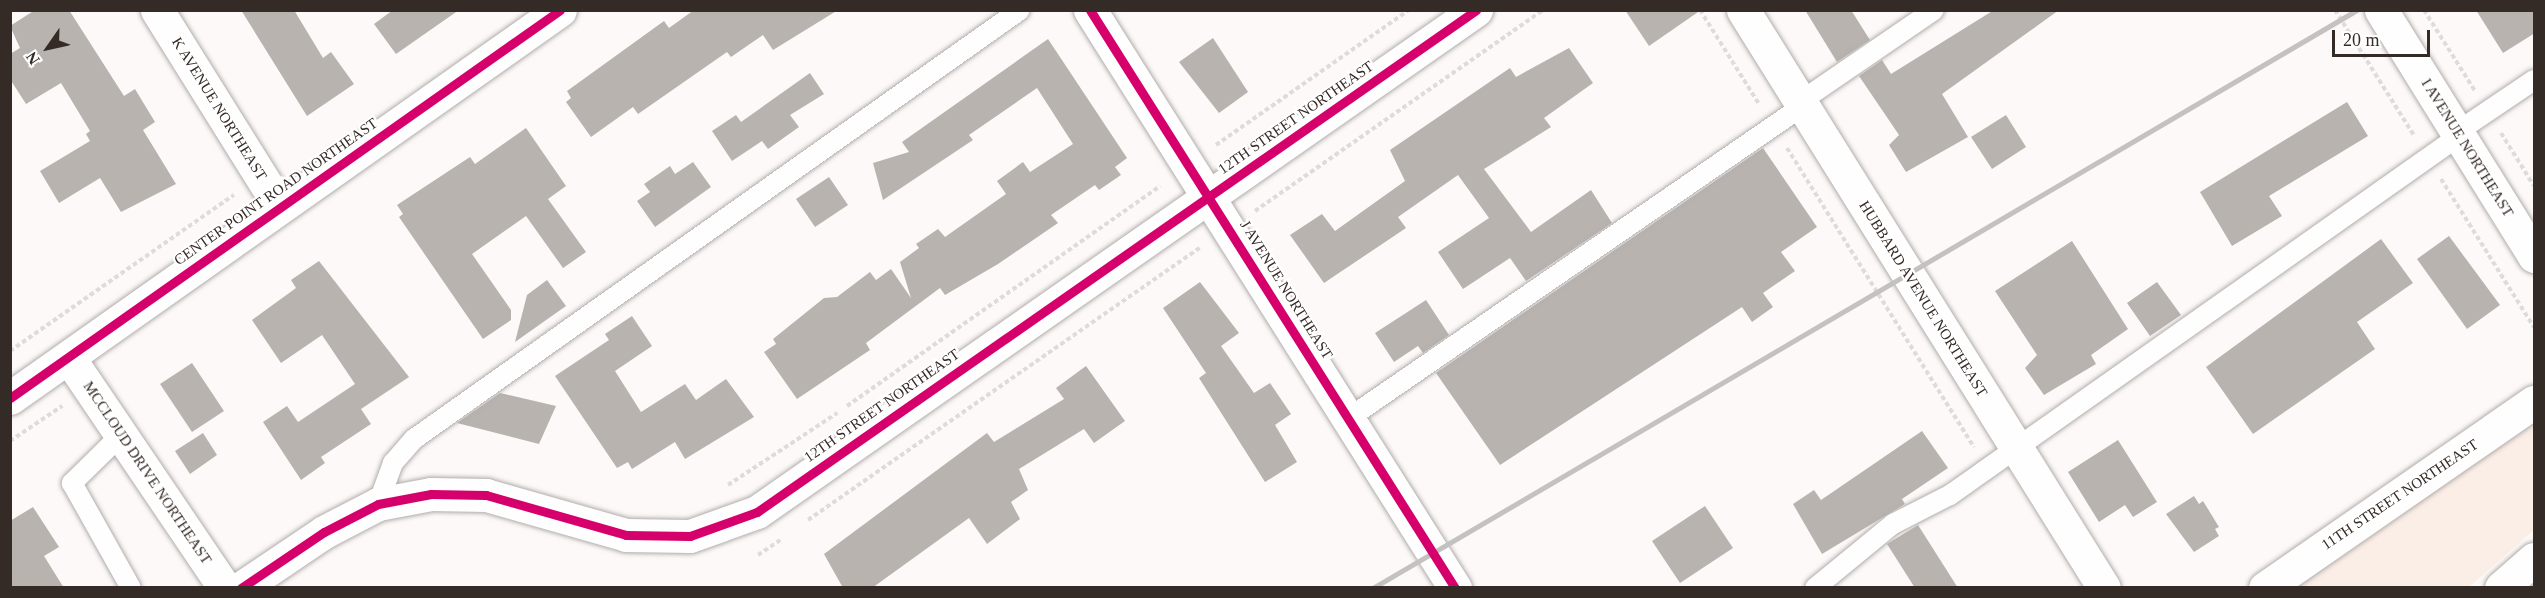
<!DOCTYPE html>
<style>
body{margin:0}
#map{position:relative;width:2545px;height:598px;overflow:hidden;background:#fcf9f8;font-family:Georgia,serif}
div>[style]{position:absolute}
.green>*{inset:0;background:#fbeee6}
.building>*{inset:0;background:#b8b3af}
.path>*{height:4px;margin-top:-2px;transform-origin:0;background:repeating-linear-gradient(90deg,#dddcdc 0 4.5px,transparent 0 7.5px)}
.roads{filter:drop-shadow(0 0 2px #b2adaa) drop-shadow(0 0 2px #b2adaa)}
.service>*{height:20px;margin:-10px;padding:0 10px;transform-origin:10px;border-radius:10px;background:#fffefe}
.minor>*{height:33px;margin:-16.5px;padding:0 16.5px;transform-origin:16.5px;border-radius:16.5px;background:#fffefe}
.tertiary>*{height:33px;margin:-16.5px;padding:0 16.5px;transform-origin:16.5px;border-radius:16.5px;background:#fffefe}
.secondary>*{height:33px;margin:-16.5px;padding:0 16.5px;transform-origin:16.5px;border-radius:16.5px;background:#fffefe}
.motorway>*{height:33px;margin:-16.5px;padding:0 16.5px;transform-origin:16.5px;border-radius:16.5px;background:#fffefe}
.rail>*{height:4.5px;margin:-2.25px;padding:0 2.25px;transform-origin:2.25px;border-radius:2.25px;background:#c3c2c1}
.cycleway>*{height:9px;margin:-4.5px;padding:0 4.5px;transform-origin:4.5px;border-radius:4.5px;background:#d6006c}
span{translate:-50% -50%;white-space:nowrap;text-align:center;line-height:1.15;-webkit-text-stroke:4.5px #fff;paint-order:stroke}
.street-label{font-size:15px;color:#352b26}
.frame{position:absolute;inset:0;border:12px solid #352b26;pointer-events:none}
.north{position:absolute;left:18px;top:18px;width:60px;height:60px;-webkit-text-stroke:4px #fff;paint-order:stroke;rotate:236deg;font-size:16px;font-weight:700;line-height:24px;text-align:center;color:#352b26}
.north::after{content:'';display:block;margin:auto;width:21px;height:27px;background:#352b26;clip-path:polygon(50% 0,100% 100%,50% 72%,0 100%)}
.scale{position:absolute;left:2332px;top:30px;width:98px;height:27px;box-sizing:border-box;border:3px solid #352b26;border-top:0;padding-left:8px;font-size:18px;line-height:21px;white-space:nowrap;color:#352b26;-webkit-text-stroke:4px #fff;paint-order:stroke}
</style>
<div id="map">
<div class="green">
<div style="clip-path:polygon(2534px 423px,2534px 530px,2469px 587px,2298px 587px)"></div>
</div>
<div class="building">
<div style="clip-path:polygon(35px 10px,69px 10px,124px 96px,135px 89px,155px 122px,143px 130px,176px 184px,121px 212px,100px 178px,59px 203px,40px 171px,90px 141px,86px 134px,90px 131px,61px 83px,26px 104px,10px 79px,10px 54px,20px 48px,10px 26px)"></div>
<div style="clip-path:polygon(241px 10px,294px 10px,323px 58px,331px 52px,354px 84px,307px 116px)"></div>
<div style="clip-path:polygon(393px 10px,459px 10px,396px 54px,374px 24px)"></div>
<div style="clip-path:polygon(694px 10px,838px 10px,773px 50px,763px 35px,731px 57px,727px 52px,638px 114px,633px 107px,591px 137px,566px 102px,571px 98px,567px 91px,664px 21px,669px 28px)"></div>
<div style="clip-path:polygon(1625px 10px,1701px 10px,1649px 46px)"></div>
<div style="clip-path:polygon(1805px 10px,1851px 10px,1870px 40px,1837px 62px)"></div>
<div style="clip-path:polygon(1994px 10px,2059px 10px,1942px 94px,1968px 137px,1906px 172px,1889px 145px,1899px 135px,1859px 76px,1882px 60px,1891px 74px)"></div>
<div style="clip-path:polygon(2476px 10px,2535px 10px,2535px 33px,2503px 53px)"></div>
<div style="clip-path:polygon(1213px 38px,1248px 92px,1219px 113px,1179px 62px)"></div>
<div style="clip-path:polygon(1048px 39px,1127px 158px,1115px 167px,1121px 175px,1099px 190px,1095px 185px,1051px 215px,1058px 223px,998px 264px,945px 295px,940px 288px,866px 343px,870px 350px,797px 399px,764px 352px,776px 344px,773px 339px,824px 298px,837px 297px,870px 272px,876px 280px,891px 269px,911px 298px,900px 262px,919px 248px,916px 244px,938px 229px,945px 237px,1006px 194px,997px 181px,1023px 162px,1030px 172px,1073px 144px,1037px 88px,969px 135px,973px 140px,883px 200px,873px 163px,909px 152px,902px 142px)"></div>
<div style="clip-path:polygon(1569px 48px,1593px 83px,1544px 118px,1551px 127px,1484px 169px,1531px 232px,1591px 190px,1612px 223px,1526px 281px,1510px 258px,1463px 289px,1438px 252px,1489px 218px,1458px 175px,1398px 217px,1406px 228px,1324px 283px,1290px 235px,1322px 214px,1335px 231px,1405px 181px,1390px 150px,1510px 68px,1516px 77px)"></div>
<div style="clip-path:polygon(810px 73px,824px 94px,790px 115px,799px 127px,768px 149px,762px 141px,732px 161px,712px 131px,736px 115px,741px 122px)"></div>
<div style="clip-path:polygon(2347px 102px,2368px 136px,2269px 196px,2282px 216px,2232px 246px,2200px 192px)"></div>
<div style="clip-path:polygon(2006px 115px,2026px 147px,1992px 169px,1971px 137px)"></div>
<div style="clip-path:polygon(526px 128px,566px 186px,548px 199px,586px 252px,563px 268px,526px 216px,472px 254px,511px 310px,511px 320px,483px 339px,399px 217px,403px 214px,397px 205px,470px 157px,475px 164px)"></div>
<div style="clip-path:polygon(1763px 148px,1817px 227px,1781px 252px,1795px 271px,1763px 293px,1773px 307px,1752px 322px,1742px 307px,1500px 465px,1436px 373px)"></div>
<div style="clip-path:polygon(693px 162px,711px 187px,655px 227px,637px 201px,650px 192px,644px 184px,670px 166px,675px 174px)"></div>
<div style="clip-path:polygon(829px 177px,848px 205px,815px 227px,796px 199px)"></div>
<div style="clip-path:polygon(2449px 236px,2500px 305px,2467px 329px,2417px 259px)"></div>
<div style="clip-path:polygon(2381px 239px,2413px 283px,2357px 322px,2375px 349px,2253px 434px,2206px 367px)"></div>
<div style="clip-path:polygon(2072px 241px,2128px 329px,2091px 355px,2096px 364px,2044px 395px,2025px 368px,2037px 355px,1995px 291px)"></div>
<div style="clip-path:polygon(319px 261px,409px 377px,361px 409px,371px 424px,321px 457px,325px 463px,301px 480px,263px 422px,287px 406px,298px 422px,355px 384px,322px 335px,281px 363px,252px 320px,296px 288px,291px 280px)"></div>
<div style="clip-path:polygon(547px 280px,566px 306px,515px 342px,527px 295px)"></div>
<div style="clip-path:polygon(1200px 282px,1239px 333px,1221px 346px,1254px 393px,1270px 383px,1291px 414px,1275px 425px,1297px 462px,1265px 482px,1199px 378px,1206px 373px,1163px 308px)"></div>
<div style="clip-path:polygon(2157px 282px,2181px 315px,2150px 336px,2127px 303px)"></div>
<div style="clip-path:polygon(1426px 300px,1449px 335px,1423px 353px,1418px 346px,1394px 362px,1375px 333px)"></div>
<div style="clip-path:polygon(632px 316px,652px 346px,615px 371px,641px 412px,685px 384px,696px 400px,726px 379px,754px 417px,685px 459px,675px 442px,632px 469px,628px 462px,617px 468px,555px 376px,609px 340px,605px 334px)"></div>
<div style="clip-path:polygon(192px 363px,224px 411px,192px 432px,160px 384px)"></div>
<div style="clip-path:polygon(1086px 366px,1125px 421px,1094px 443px,1084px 429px,1019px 469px,1028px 490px,1011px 502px,1020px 519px,987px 544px,969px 518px,872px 588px,843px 588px,824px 554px,987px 433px,994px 442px,1064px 399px,1056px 388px)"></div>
<div style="clip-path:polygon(500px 393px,556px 406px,539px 444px,457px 423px)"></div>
<div style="clip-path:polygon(1922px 431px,1948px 468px,1902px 499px,1905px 504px,1822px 554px,1793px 504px,1814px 490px,1821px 500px)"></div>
<div style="clip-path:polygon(203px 433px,217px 455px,190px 474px,175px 451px)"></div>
<div style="clip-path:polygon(2118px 440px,2157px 502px,2133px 517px,2125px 505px,2099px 522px,2068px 472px)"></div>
<div style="clip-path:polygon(2194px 496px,2199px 504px,2203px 501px,2219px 527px,2215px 529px,2219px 536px,2194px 552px,2166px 514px)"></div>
<div style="clip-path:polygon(1705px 506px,1733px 548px,1680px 583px,1652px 541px)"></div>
<div style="clip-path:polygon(33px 507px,59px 547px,44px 556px,64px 588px,10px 588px,10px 521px)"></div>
<div style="clip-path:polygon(1918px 525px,1958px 588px,1915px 588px,1887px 544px)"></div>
</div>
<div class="path">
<div style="left:1700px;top:10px;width:111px;rotate:57.9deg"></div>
<div style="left:2335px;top:10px;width:150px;rotate:57.8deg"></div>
<div style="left:2424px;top:10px;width:96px;rotate:57.8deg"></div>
<div style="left:2501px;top:133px;width:62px;rotate:58.1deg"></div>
<div style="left:1216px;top:145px;width:236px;rotate:-35deg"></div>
<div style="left:1787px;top:148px;width:353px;rotate:58deg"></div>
<div style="left:2441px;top:179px;width:175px;rotate:57.9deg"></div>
<div style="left:1255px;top:211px;width:351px;rotate:-34.9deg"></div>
<div style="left:10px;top:351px;width:273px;rotate:-34.9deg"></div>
<div style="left:847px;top:406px;width:383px;rotate:-35.1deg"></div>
<div style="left:10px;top:441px;width:63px;rotate:-33.9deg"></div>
<div style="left:728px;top:485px;width:131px;rotate:-33.4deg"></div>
<div style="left:808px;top:520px;width:477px;rotate:-34.8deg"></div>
<div style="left:758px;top:555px;width:27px;rotate:-34deg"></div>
</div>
<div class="roads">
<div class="service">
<div style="left:1801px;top:101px;width:161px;rotate:-34.4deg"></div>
<div style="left:2457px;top:132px;width:93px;rotate:-34deg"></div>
<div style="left:1349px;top:418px;width:552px;rotate:-34.52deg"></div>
<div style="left:121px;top:435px;width:69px;rotate:135.6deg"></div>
<div style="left:72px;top:483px;width:120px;rotate:60.7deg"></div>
<div style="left:378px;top:504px;width:44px;rotate:-69.9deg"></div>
<div style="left:393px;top:463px;width:32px;rotate:-49deg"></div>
<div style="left:414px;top:439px;width:742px;rotate:-35.3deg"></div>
<div style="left:1815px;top:588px;width:101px;rotate:-39.4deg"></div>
<div style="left:1893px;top:524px;width:64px;rotate:-27deg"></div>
<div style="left:1950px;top:495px;width:623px;rotate:-35.2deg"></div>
</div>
<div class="minor">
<div style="left:157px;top:10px;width:232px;rotate:58deg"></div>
<div style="left:1743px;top:10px;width:681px;rotate:58.01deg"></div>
<div style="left:2381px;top:10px;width:290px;rotate:58.1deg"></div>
<div style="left:69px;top:358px;width:278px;rotate:55.9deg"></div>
<div style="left:241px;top:588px;width:100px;rotate:-34deg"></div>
<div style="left:324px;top:532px;width:61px;rotate:-27.4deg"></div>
<div style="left:378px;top:504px;width:54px;rotate:-10.7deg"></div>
<div style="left:431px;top:494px;width:55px;rotate:1deg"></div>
<div style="left:486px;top:495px;width:146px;rotate:15.9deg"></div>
<div style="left:626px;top:535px;width:64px;rotate:0.9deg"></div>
<div style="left:690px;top:536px;width:71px;rotate:-19.7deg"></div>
<div style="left:757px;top:512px;width:877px;rotate:-34.92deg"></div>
</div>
<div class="tertiary">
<div style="left:1090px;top:10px;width:684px;rotate:57.73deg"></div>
<div style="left:2265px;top:588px;width:327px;rotate:-34.7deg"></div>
</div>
<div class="secondary">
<div style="left:10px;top:398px;width:673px;rotate:-35.2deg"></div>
</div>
<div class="motorway">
<div style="left:2501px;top:588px;width:44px;rotate:-41.3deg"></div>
</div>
</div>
<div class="rail">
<div style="left:1373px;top:588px;width:1141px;rotate:-30.43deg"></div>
</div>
<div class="cycleway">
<div style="left:1090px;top:10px;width:684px;rotate:57.73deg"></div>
<div style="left:10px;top:398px;width:673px;rotate:-35.2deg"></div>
<div style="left:241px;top:588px;width:100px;rotate:-34deg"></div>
<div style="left:324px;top:532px;width:61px;rotate:-27.4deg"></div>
<div style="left:378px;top:504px;width:54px;rotate:-10.7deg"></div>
<div style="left:431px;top:494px;width:55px;rotate:1deg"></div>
<div style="left:486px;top:495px;width:146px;rotate:15.9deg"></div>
<div style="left:626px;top:535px;width:64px;rotate:0.9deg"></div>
<div style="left:690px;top:536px;width:71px;rotate:-19.7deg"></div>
<div style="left:757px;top:512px;width:877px;rotate:-34.92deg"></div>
</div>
<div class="street-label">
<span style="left:219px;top:109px;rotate:58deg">K AVENUE NORTHEAST</span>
<span style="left:1296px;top:118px;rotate:-35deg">12TH STREET NORTHEAST</span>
<span style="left:2467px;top:148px;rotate:58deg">I AVENUE NORTHEAST</span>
<span style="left:276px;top:192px;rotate:-35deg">CENTER POINT ROAD NORTHEAST</span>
<span style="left:1286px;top:290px;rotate:58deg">J AVENUE NORTHEAST</span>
<span style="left:1923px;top:299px;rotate:58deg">HUBBARD AVENUE NORTHEAST</span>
<span style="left:882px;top:406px;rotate:-35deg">12TH STREET NORTHEAST</span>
<span style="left:147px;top:473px;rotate:56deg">MCCLOUD DRIVE NORTHEAST</span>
<span style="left:2400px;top:495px;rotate:-34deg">11TH STREET NORTHEAST</span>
</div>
<div class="frame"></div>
<div class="north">N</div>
<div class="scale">20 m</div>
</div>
